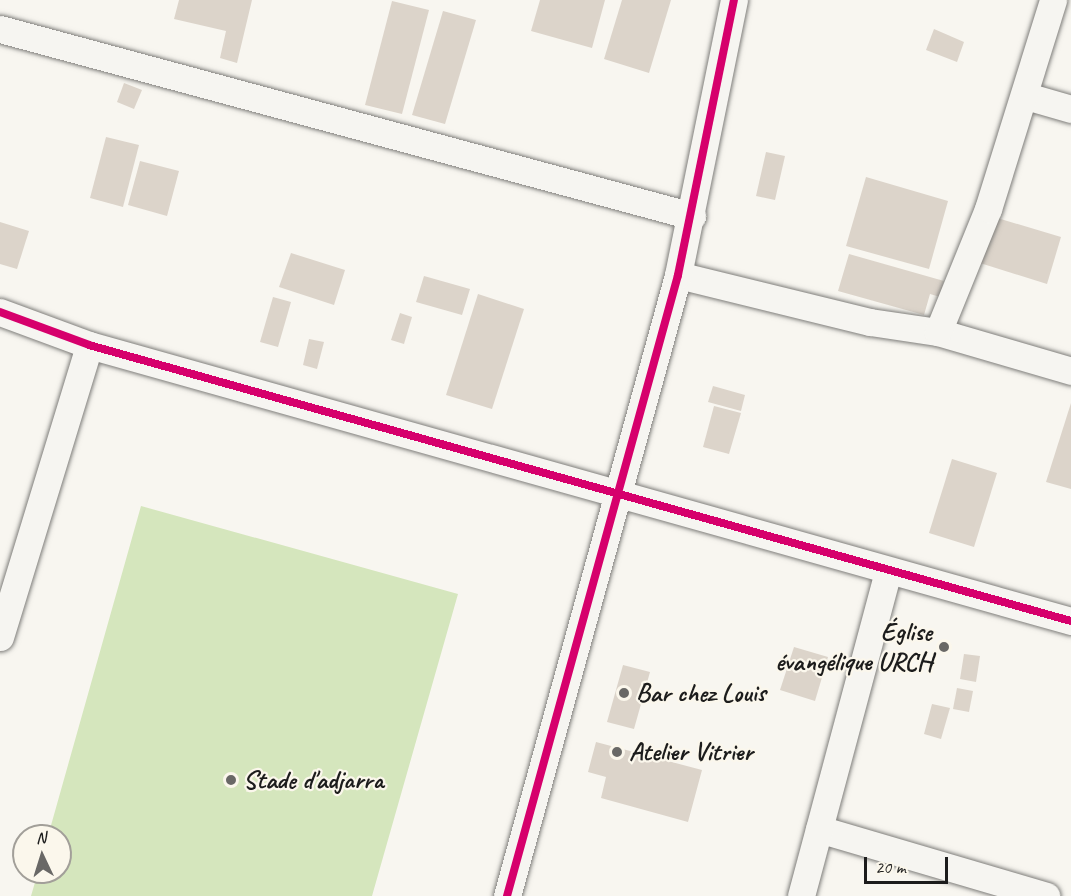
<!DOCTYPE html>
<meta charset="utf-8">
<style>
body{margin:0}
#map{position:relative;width:1071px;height:896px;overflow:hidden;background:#f8f6f0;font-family:Caveat,sans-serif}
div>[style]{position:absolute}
.green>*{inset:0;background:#d5e6bd}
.building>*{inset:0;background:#dcd4ca}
.roads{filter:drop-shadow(0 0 2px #7f7e7b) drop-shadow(0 0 2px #7f7e7b)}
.minor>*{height:27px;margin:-13.5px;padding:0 13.5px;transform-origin:13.5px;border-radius:13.5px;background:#f6f5f1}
.cycleway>*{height:8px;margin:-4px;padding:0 4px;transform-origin:4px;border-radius:4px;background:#d6006c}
.dots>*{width:16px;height:16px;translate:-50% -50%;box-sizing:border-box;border:3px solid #fbf7ec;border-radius:50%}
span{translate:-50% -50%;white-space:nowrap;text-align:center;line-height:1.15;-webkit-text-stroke:4.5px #fbf7ec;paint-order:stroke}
.poi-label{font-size:26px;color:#1c1c1c;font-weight:700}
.right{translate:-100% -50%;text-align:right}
.left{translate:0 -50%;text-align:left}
.north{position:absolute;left:12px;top:824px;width:60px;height:60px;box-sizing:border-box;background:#fbf7ec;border:2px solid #a29f99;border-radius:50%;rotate:356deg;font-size:16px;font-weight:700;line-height:24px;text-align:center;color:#1c1c1c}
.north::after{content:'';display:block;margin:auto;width:21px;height:27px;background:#696866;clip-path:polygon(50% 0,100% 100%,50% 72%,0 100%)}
.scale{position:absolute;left:864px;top:857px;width:84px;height:27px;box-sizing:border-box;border:3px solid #1c1c1c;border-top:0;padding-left:8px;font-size:18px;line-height:21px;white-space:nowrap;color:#1c1c1c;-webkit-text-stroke:4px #fbf7ec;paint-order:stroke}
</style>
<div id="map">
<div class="green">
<div style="clip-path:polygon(141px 506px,458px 594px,372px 896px,31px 896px,38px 872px,60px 872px,60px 836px,48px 836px)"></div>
</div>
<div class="building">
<div style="clip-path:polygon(179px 0,252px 0,237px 63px,220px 58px,226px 31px,174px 19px)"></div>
<div style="clip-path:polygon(540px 0,605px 0,592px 48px,531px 31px)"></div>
<div style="clip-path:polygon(622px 0,671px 0,649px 73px,604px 59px)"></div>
<div style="clip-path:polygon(392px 1px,429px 10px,402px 114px,365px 105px)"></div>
<div style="clip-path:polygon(443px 11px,476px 20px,445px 124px,412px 115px)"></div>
<div style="clip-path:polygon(934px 29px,964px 42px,957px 62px,926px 50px)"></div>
<div style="clip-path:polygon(124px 83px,142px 90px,134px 109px,117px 102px)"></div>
<div style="clip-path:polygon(106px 137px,139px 145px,123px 207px,90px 198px)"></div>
<div style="clip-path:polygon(766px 152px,785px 156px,775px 200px,756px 196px)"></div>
<div style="clip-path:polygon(140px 161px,179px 171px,167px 216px,128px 205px)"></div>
<div style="clip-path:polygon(866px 177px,948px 201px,929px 269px,846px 246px)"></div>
<div style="clip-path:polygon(994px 217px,1061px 237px,1047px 284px,980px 263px)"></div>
<div style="clip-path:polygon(0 222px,29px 231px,17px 269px,0 264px)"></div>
<div style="clip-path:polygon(291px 253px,345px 270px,334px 305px,279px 287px)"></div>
<div style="clip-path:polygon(849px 254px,944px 281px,940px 297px,930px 294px,924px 315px,838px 291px)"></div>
<div style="clip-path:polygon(424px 276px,470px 289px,462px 315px,416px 302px)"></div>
<div style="clip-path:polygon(478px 294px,524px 309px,492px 409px,446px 395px)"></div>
<div style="clip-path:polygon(273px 297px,291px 302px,278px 347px,260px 342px)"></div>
<div style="clip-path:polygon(400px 313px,412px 317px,404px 344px,391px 340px)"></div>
<div style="clip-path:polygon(309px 339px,324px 342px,317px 369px,303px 365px)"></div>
<div style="clip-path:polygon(713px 386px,745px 395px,741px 411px,708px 402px)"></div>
<div style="clip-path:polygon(1071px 403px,1071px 489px,1046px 482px)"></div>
<div style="clip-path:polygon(714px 406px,741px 413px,729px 454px,703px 447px)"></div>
<div style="clip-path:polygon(952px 459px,997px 473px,974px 547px,929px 533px)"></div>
<div style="clip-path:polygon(794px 647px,828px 657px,815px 701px,780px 690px)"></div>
<div style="clip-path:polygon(964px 654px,980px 656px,976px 682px,960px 679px)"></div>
<div style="clip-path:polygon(623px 665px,650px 672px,634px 729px,607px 722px)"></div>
<div style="clip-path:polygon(957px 688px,973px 691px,969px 712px,953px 709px)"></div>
<div style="clip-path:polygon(932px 704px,950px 708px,941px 739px,924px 734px)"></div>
<div style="clip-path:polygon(596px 742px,702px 770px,688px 822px,601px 798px,606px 777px,588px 772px)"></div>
</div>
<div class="roads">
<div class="minor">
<div style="left:0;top:29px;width:717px;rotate:15.12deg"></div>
<div style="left:1026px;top:96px;width:47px;rotate:16.1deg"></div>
<div style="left:678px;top:275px;width:198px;rotate:13.8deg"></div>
<div style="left:870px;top:322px;width:69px;rotate:8.4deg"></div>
<div style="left:938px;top:332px;width:139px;rotate:16.3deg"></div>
<div style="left:0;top:312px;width:95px;rotate:20.3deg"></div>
<div style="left:89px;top:345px;width:1020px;rotate:15.7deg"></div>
<div style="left:938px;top:332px;width:133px;rotate:-67.9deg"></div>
<div style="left:988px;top:209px;width:219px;rotate:-72.7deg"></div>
<div style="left:0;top:637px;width:305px;rotate:-73deg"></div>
<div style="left:819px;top:829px;width:237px;rotate:16.4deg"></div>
<div style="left:507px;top:896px;width:644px;rotate:-74.6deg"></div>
<div style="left:678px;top:275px;width:281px;rotate:-78.5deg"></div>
<div style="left:801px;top:896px;width:335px;rotate:-75deg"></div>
</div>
</div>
<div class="cycleway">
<div style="left:0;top:312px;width:95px;rotate:20.3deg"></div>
<div style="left:89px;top:345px;width:1020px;rotate:15.7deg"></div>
<div style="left:507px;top:896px;width:644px;rotate:-74.6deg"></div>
<div style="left:678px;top:275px;width:281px;rotate:-78.5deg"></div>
</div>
<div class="dots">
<div style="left:944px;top:647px;background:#696866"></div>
<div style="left:624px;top:693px;background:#696866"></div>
<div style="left:617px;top:752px;background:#696866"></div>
<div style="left:231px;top:780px;background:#696866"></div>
</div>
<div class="poi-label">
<span class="right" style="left:932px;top:647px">Église<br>évangélique URCH</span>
<span class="left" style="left:636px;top:693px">Bar chez Louis</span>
<span class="left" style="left:629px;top:752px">Atelier Vitrier</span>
<span class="left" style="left:243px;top:780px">Stade d'adjarra</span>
</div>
<div class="north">N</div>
<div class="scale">20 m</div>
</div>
